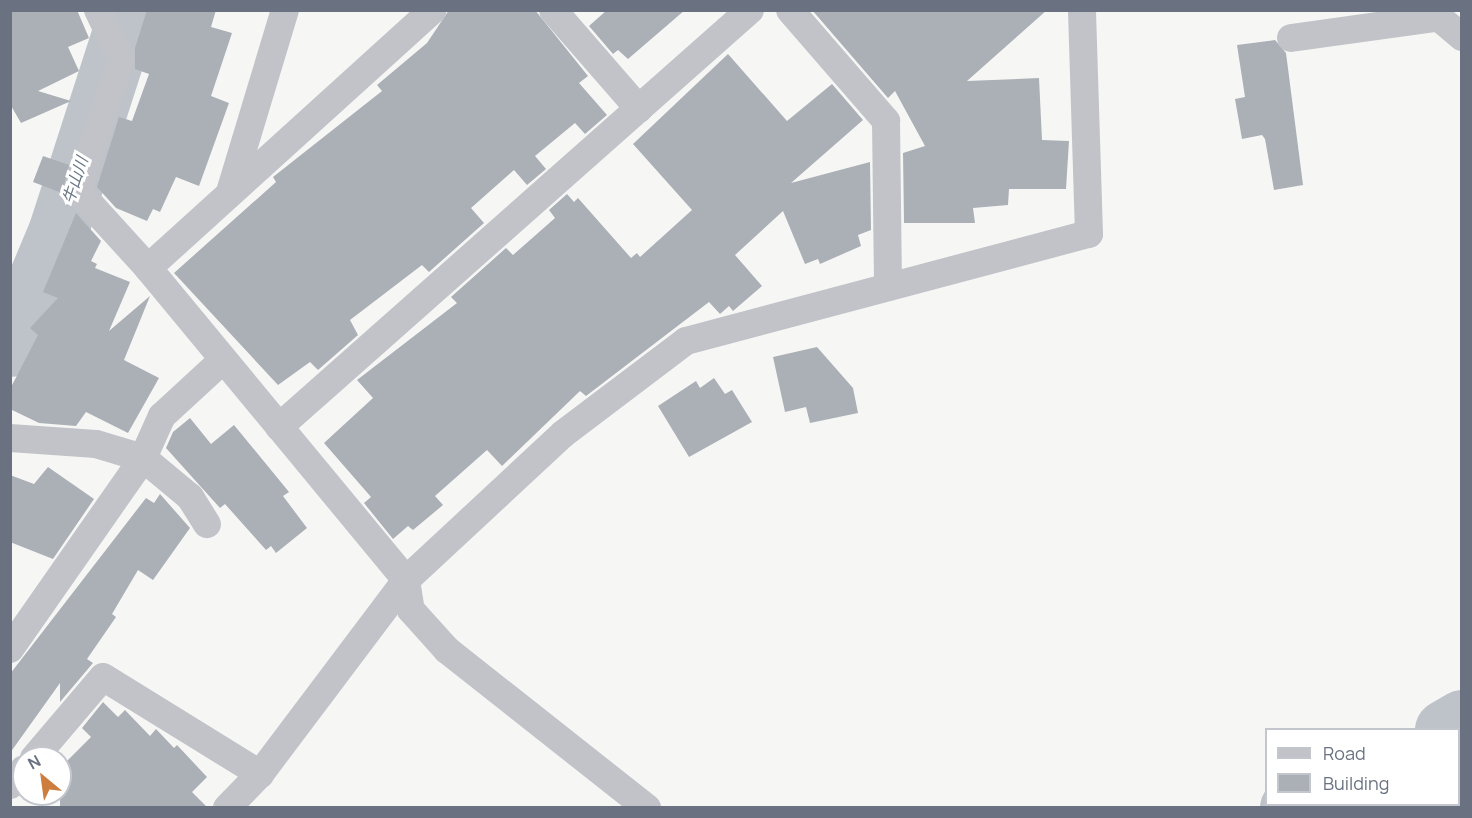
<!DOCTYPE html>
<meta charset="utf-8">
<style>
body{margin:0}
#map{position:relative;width:1472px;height:818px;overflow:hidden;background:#f6f7f5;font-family:Manrope,"Noto Sans JP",sans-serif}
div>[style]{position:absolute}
.river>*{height:60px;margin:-30px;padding:0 30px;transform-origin:30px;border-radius:30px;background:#bec3c9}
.building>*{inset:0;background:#abafb6}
.minor>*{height:28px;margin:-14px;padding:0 14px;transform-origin:14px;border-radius:14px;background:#c1c3c8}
span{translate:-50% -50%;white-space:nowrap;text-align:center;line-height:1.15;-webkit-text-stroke:6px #fff;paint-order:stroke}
.water-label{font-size:16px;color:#6b7885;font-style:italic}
.frame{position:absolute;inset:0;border:12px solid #6a7282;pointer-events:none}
.legend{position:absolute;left:1265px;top:728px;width:195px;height:78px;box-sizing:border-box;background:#fff;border:2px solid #c3c7cd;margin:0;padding:8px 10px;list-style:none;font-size:18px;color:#6a7282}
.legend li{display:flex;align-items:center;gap:12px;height:30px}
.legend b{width:30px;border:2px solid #c3c7cd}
.north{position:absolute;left:12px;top:746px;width:60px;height:60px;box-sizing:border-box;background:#fff;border:2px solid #c3c7cd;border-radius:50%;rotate:331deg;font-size:16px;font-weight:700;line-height:24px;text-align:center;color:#6a7282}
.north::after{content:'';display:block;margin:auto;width:21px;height:27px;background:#cd7e3e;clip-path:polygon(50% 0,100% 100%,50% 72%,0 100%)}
</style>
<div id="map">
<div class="river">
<div style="left:10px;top:347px;width:124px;rotate:-67.2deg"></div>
<div style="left:58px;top:233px;width:234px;rotate:-72.1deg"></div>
<div style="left:1445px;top:730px;width:20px;rotate:-30deg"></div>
<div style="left:1290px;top:808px;width:7px;rotate:-34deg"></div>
</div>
<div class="building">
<div style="clip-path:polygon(10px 10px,77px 10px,89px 38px,68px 47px,79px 71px,38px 91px,71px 101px,21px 123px,10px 104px)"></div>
<div style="clip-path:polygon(147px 10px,216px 10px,211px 27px,232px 33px,211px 96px,229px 103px,199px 186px,176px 177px,160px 212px,153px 209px,147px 221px,116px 208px,97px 187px,119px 117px,132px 121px,149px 74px,135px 69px,135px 48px)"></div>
<div style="clip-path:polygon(449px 10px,535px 10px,588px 76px,579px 83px,607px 115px,585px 134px,575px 123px,535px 156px,546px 169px,527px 185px,514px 170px,471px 208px,484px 223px,429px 272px,422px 265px,350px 320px,358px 335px,318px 370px,310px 362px,278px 385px,174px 273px,276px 182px,273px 177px,382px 91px,377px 85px,427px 43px)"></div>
<div style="clip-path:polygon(607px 10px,685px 10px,628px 59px,618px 50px,613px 54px,589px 26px)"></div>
<div style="clip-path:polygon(812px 10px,1047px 10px,967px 81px,1039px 78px,1042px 140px,1069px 141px,1066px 189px,1009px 189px,1008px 205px,973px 208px,975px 223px,904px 223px,903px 153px,925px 146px,895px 91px,888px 98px)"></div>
<div style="clip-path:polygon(1275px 40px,1286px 53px,1303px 185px,1274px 190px,1265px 139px,1262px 135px,1242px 139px,1235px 99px,1245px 97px,1237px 45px)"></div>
<div style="clip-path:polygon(728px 54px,787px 121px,832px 84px,863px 120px,791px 183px,870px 162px,871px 230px,858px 235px,861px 246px,820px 264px,818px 259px,805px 264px,783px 211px,735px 255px,762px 286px,733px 311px,729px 306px,720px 314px,709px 302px,586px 396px,580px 391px,502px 466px,487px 450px,435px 496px,443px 505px,413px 530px,408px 526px,393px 539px,364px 503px,371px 497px,324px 443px,373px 398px,357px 380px,457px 303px,451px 297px,506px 248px,513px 255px,555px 218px,549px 210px,567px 194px,574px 202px,578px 198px,631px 258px,637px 253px,640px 257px,692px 210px,633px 144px)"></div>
<div style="clip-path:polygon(43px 156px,69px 165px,62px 193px,33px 182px)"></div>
<div style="clip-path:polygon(76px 213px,101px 241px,91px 261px,97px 264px,95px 268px,130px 282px,109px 331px,150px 296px,124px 360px,159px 378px,128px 433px,86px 412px,76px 426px,39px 423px,10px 409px,10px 389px,38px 335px,30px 328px,58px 298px,43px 292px)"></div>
<div style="clip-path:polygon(817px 347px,853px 388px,858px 413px,810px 423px,806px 407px,785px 412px,773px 357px)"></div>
<div style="clip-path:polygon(714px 378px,725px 394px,732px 390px,752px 422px,689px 457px,658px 406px,696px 381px,700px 388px)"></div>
<div style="clip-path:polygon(190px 418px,211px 444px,234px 425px,289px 492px,283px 496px,307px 528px,276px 553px,271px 546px,266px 550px,225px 504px,220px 508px,166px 448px,173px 432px)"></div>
<div style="clip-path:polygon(48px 467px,94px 499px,53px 559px,10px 542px,10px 475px,34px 484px)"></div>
<div style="clip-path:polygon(160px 494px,190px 528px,153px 580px,138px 570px,112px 614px,116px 617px,87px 659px,93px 663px,60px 702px,60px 683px,10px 753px,10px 674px,146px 498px,154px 503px)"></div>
<div style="clip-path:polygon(103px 702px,118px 717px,125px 710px,150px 736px,156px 729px,174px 748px,177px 745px,207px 777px,192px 792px,207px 807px,60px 807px,60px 768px,91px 737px,82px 728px)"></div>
</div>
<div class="minor">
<div style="left:98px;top:10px;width:53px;rotate:64.4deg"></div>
<div style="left:121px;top:58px;width:140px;rotate:107.9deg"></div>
<div style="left:78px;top:191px;width:104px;rotate:47.7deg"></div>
<div style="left:148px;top:268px;width:405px;rotate:50.4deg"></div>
<div style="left:406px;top:580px;width:30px;rotate:81deg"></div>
<div style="left:411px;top:610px;width:54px;rotate:48deg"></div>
<div style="left:447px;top:650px;width:255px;rotate:38.3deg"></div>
<div style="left:553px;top:10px;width:131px;rotate:49deg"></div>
<div style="left:790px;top:10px;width:147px;rotate:49.1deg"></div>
<div style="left:886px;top:121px;width:166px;rotate:89.3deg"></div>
<div style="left:1430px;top:10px;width:42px;rotate:40.2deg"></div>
<div style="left:1291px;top:38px;width:146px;rotate:-7.9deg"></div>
<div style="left:230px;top:192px;width:190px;rotate:-73.2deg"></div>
<div style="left:148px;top:268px;width:384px;rotate:-42.2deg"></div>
<div style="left:279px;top:427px;width:629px;rotate:-41.52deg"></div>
<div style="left:10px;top:438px;width:86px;rotate:4deg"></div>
<div style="left:96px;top:444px;width:49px;rotate:16.6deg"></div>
<div style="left:143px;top:458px;width:61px;rotate:39.7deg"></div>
<div style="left:190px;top:497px;width:32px;rotate:58deg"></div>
<div style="left:10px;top:649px;width:233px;rotate:-55.1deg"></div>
<div style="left:143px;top:458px;width:46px;rotate:-65.7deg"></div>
<div style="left:162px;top:416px;width:83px;rotate:-42.6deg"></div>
<div style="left:34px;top:758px;width:106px;rotate:-49.6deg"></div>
<div style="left:103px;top:677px;width:185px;rotate:31.7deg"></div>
<div style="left:1458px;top:783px;width:4px;rotate:-14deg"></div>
<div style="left:10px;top:785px;width:21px;rotate:-49deg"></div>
<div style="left:227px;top:808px;width:47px;rotate:-45.9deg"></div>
<div style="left:260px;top:774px;width:243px;rotate:-53deg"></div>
<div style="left:406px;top:580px;width:214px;rotate:-42.9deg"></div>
<div style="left:563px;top:434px;width:154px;rotate:-37.1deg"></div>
<div style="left:686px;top:341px;width:417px;rotate:-14.9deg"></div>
<div style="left:1089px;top:234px;width:224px;rotate:-91.8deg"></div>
<div style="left:1348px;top:808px;width:11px;rotate:-22deg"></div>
</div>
<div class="water-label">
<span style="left:75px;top:180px;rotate:-72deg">牛山川</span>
</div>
<div class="frame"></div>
<ul class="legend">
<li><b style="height:8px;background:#c1c3c8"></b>Road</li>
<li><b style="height:16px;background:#abafb6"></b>Building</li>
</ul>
<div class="north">N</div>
</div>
